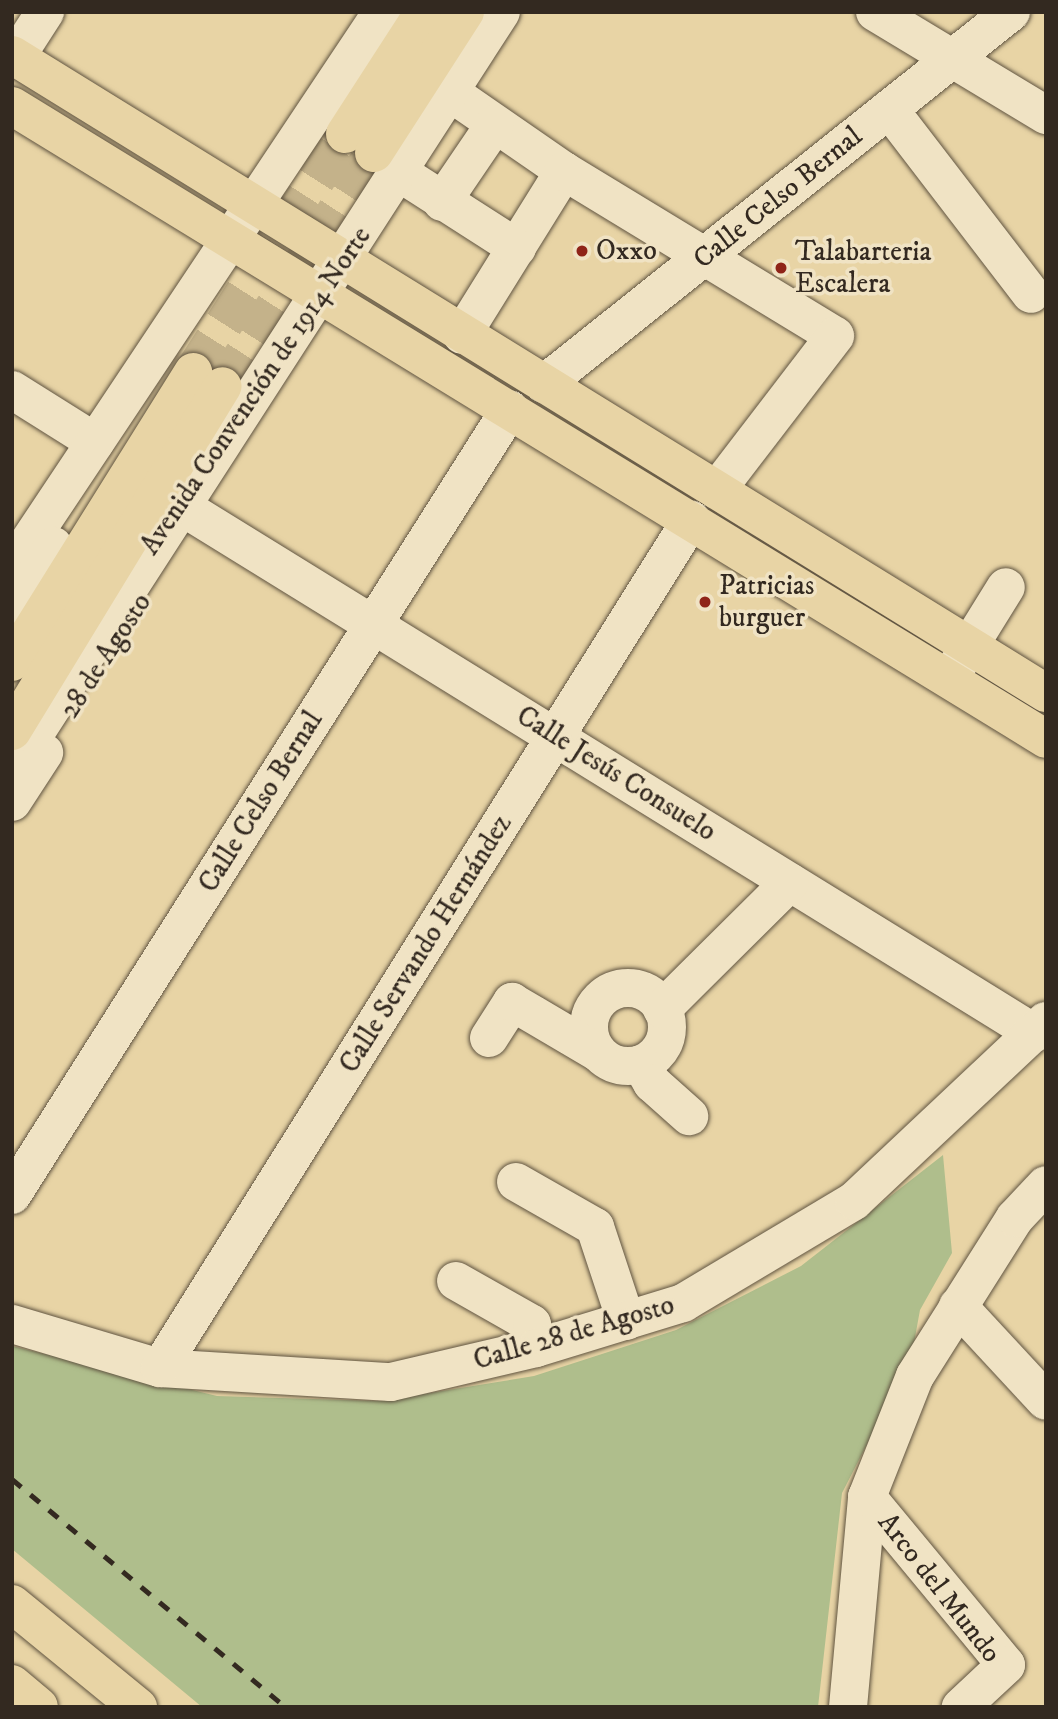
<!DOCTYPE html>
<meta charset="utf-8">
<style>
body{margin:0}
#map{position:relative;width:1058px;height:1719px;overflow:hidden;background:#e8d4a5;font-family:"IM FELL DW Pica",serif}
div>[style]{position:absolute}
.green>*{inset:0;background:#afbe8c}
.major-tunnel>*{height:38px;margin-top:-19px;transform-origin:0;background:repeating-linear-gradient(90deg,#c4b28a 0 38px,transparent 0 57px)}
.roads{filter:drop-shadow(0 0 2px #605441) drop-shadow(0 0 2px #605441)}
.minor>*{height:38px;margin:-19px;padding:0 19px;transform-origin:19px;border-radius:19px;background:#f0e3c4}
.minor>.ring{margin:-19px;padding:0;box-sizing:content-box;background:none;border:38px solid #f0e3c4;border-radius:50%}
.major>*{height:38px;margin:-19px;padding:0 19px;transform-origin:19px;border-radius:19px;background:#e8d4a5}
.rail>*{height:5px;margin-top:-2.5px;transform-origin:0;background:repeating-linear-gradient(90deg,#332920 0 12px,transparent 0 24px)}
.dots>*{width:19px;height:19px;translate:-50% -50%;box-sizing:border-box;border:4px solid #f0e3c4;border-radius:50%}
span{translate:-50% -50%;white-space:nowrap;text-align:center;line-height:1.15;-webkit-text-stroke:7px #f0e3c4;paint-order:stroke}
.street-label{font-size:28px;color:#332920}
.poi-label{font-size:28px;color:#332920}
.left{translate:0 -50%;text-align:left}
.frame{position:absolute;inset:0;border:14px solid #332920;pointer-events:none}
</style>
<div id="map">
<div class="green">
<div style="clip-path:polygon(943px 1155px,952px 1253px,920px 1310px,911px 1359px,842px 1493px,818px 1707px,202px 1707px,12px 1549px,12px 1346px,217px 1396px,380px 1401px,534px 1376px,676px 1330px,801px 1266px)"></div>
</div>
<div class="major-tunnel">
<div style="left:193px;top:372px;width:282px;rotate:-57.4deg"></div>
<div style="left:223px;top:386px;width:278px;rotate:-57.1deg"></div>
</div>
<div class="roads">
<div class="minor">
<div style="left:875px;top:12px;width:200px;rotate:31.1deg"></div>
<div style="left:16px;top:57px;width:54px;rotate:-57.2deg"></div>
<div style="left:451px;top:93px;width:137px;rotate:34.6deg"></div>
<div style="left:564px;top:171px;width:193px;rotate:121.9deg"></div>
<div style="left:889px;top:109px;width:233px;rotate:52.5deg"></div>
<div style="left:564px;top:171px;width:317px;rotate:31.3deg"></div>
<div style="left:835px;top:336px;width:194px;rotate:127.5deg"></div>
<div style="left:400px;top:173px;width:139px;rotate:32.7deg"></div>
<div style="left:442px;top:202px;width:94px;rotate:-55.8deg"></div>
<div style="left:544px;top:384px;width:597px;rotate:-38.54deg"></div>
<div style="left:12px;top:390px;width:98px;rotate:32.1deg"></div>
<div style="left:197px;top:516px;width:984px;rotate:31.7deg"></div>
<div style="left:12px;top:567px;width:667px;rotate:-56.31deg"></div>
<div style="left:12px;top:613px;width:79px;rotate:-58.5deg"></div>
<div style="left:952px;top:674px;width:102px;rotate:-58.2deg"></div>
<div style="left:12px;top:769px;width:901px;rotate:-57.14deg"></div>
<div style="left:12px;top:802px;width:59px;rotate:-56.9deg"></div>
<div class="ring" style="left:589px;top:988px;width:40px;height:40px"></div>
<div style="left:662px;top:1009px;width:180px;rotate:-44.8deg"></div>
<div style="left:489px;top:1038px;width:43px;rotate:-57.4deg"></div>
<div style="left:512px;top:1002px;width:99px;rotate:30.5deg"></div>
<div style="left:641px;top:1064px;width:22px;rotate:60deg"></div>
<div style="left:652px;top:1083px;width:50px;rotate:41.7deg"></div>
<div style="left:516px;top:1182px;width:91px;rotate:29.7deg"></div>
<div style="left:595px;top:1227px;width:99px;rotate:71.7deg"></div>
<div style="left:12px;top:1195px;width:930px;rotate:-57.64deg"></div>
<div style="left:456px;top:1281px;width:87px;rotate:29.5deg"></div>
<div style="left:532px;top:1324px;width:24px;rotate:81deg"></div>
<div style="left:958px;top:1306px;width:129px;rotate:47.2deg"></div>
<div style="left:12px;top:1324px;width:154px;rotate:16.6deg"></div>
<div style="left:160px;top:1368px;width:231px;rotate:3.5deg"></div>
<div style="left:391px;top:1382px;width:149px;rotate:-13.2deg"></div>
<div style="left:536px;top:1348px;width:154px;rotate:-17deg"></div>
<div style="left:683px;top:1303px;width:199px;rotate:-30.8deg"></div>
<div style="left:854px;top:1201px;width:263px;rotate:-43.2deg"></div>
<div style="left:160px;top:1368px;width:1001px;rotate:-57.95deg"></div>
<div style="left:867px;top:1497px;width:218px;rotate:50.4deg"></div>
<div style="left:1006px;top:1665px;width:62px;rotate:137deg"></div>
<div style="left:848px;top:1707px;width:211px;rotate:-84.8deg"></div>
<div style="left:867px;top:1497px;width:130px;rotate:-68.4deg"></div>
<div style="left:915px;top:1376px;width:187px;rotate:-57.7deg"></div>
<div style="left:1015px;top:1218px;width:45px;rotate:-46.8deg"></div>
</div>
<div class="major">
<div style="left:12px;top:55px;width:1215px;rotate:31.68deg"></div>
<div style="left:12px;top:106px;width:1212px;rotate:31.47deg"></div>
<div style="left:345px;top:134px;width:145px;rotate:-57.1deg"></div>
<div style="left:374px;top:153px;width:168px;rotate:-57.2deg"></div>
<div style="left:12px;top:662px;width:342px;rotate:-58deg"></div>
<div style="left:12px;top:731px;width:404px;rotate:-58.6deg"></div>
<div style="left:12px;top:1604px;width:163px;rotate:39.3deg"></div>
<div style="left:12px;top:1684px;width:35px;rotate:40deg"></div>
</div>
</div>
<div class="rail">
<div style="left:12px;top:1479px;width:356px;rotate:39.8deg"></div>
</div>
<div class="dots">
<div style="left:582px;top:251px;background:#8f2418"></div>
<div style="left:781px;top:268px;background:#8f2418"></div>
<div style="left:705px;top:602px;background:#8f2418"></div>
</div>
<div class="street-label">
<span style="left:778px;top:198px;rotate:-39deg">Calle Celso Bernal</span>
<span style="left:256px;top:391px;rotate:-56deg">Avenida Convención de 1914 Norte</span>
<span style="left:106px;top:656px;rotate:-57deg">28 de Agosto</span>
<span style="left:616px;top:774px;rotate:32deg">Calle Jesús Consuelo</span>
<span style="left:261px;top:802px;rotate:-58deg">Calle Celso Bernal</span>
<span style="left:426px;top:944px;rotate:-58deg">Calle Servando Hernández</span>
<span style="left:574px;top:1333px;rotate:-16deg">Calle 28 de Agosto</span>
<span style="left:939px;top:1588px;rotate:52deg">Arco del Mundo</span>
</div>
<div class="poi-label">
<span class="left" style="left:596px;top:251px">Oxxo</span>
<span class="left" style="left:795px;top:268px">Talabarteria<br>Escalera</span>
<span class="left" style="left:719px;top:602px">Patricias<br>burguer</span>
</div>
<div class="frame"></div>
</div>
